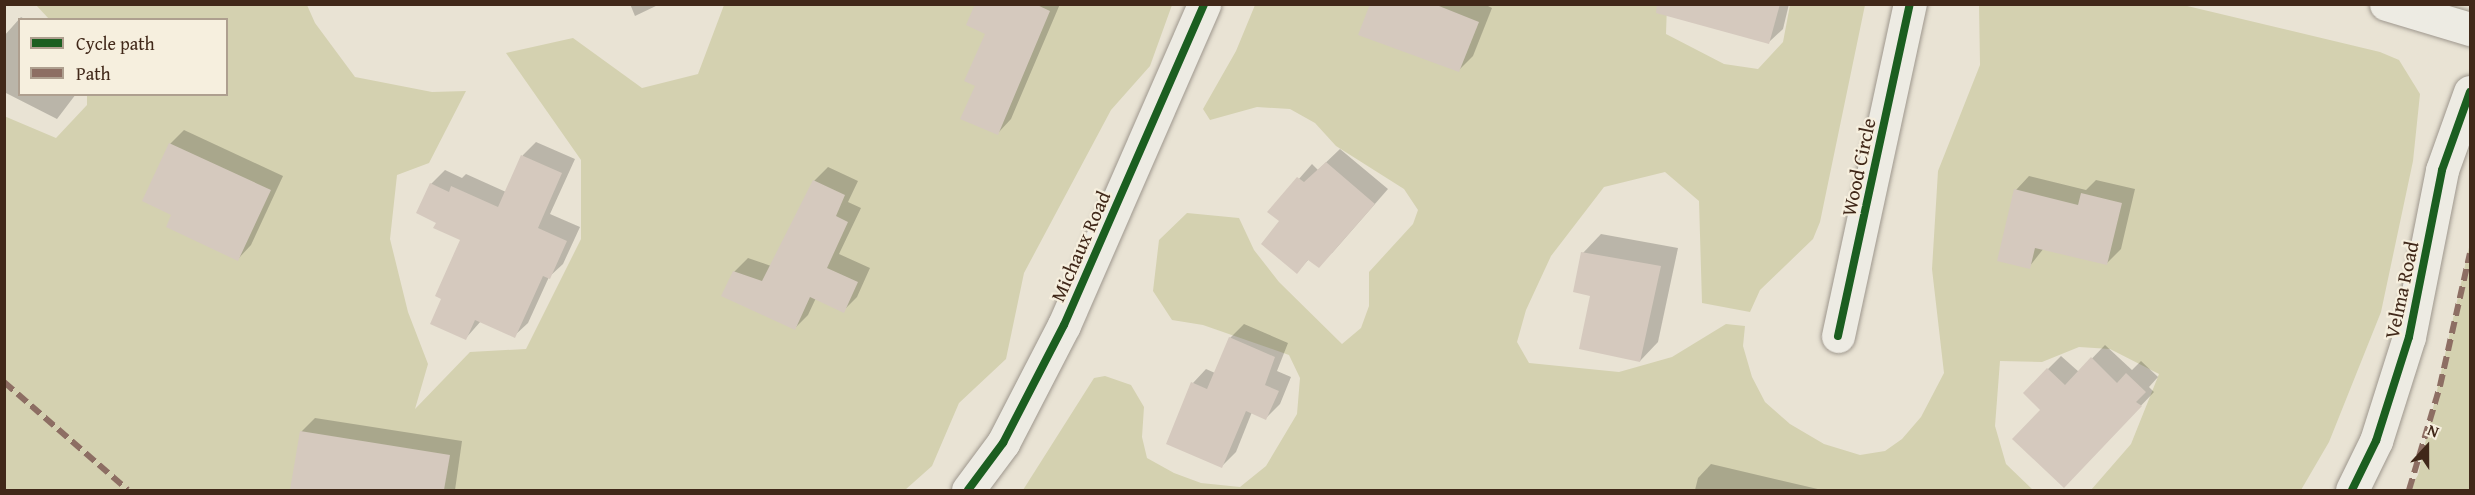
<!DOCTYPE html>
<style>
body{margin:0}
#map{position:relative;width:2475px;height:495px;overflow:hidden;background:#e9e3d4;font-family:"Gentium Book Plus",serif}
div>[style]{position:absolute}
.green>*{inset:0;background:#d4d1b0}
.shadow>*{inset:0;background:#0003}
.building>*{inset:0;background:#d5c9be}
.roads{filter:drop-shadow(0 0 2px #9e978d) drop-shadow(0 0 2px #9e978d)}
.minor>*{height:33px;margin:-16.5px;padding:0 16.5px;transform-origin:16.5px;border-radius:16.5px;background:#edebe3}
.quiet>*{height:6px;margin-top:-3px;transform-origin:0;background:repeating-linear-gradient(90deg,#8d6e63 0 12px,transparent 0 18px)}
.cycleway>*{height:8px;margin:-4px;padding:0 4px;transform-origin:4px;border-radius:4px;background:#1b5e20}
span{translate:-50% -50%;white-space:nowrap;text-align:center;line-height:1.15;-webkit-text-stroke:4.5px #f6efde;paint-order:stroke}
.street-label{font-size:20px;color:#412819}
.frame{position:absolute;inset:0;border:6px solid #412819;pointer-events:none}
.legend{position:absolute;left:18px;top:18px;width:210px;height:78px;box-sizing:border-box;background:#f6efde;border:2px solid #ae9f8f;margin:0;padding:8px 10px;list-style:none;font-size:18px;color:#412819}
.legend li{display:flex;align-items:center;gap:12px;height:30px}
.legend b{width:30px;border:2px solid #ae9f8f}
.north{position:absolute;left:2397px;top:417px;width:60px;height:60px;-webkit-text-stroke:4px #f6efde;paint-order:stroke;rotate:21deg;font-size:16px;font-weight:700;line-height:24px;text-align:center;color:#412819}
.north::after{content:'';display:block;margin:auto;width:21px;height:27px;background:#412819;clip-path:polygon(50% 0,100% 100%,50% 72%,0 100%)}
</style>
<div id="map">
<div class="green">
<div style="clip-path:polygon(36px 5px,307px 5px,315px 23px,355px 77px,432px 92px,466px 91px,429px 163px,397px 175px,390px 239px,408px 312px,428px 364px,415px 409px,470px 352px,526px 349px,581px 239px,581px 160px,506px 53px,573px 38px,642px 88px,698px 74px,724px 5px,1172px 5px,1150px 66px,1111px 110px,1024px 273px,1006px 359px,959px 403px,932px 466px,905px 490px,5px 490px,4px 116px,56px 138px,87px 105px,87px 95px,226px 94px,226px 20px,49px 19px)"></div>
<div style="clip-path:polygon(1255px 5px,1667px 5px,1666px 34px,1724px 64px,1758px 69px,1783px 42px,1790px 5px,1865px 5px,1820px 222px,1813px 239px,1760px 290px,1750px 312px,1702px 303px,1699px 201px,1665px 172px,1604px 187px,1551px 256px,1526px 310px,1517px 342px,1529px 363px,1619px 372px,1672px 357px,1726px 324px,1745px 326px,1743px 346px,1752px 377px,1765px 402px,1790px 424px,1824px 444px,1860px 455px,1885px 451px,1902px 439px,1921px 417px,1944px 373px,1932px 269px,1938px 171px,1980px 65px,1979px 5px,2183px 5px,2380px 52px,2399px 60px,2420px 94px,2413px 161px,2381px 312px,2329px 442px,2301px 490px,2091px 490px,2131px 444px,2159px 374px,2110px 349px,2079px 347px,2042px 362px,2000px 361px,1995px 426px,2006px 464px,2033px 490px,1023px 490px,1094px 378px,1105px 376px,1131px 385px,1144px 407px,1142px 437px,1147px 458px,1174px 473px,1201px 483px,1240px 487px,1266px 466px,1297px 414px,1300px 378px,1289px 355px,1203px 325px,1172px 320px,1153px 291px,1159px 240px,1187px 213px,1239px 218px,1254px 250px,1279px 282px,1342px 344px,1361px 328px,1369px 306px,1369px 272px,1413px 224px,1418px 210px,1404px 189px,1336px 146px,1315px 123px,1290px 109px,1257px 107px,1210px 120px,1203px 109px,1236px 51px)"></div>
<div style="clip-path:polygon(2470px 243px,2470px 490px,2409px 490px,2418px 475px)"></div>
</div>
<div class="shadow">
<div style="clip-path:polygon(630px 4px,660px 4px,635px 16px)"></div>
<div style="clip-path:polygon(976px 4px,1060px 4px,1011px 119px,998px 133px,977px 85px,987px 33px)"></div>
<div style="clip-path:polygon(1371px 4px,1484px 4px,1492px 8px,1473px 56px,1459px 70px,1360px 34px)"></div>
<div style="clip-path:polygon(1681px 4px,1789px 4px,1783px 29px,1769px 42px)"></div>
<div style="clip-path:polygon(21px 17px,26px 20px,20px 20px,20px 94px,76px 94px,57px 119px,4px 92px,4px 36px)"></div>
<div style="clip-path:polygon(184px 130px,283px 176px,251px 245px,238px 259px,173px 214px,170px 144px)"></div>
<div style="clip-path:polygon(536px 142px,575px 159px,550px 214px,580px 227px,563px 264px,549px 277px,528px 323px,514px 336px,481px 321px,466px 338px,443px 298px,462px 240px,438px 222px,431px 184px,445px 170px,462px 178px,466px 174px,506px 192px,523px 155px)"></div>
<div style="clip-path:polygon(1340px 149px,1388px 189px,1332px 253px,1309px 259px,1297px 272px,1281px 221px,1270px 212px,1312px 164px,1318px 170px)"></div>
<div style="clip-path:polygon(828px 167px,858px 181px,848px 202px,861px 208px,839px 254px,870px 268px,857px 297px,843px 311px,816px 298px,808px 315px,795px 328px,734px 272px,748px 258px,771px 266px,814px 181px)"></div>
<div style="clip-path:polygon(2029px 176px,2086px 190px,2096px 180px,2135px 189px,2121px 249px,2107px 263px,2044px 248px,2029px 267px,2016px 190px)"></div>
<div style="clip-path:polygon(1601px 234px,1678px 248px,1658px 342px,1640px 361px,1592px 295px,1583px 253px)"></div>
<div style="clip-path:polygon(1244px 324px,1288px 343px,1277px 371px,1291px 377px,1280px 404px,1266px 418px,1252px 412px,1236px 452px,1222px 466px,1193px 383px,1206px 369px,1215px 373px,1230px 338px)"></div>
<div style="clip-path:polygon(2105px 345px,2132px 370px,2141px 361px,2158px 377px,2149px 387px,2154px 392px,2078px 472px,2042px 409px,2048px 369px,2061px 356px,2079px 372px)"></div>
<div style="clip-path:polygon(315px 418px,462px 441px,455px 490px,292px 490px,301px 432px)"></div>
<div style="clip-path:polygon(1711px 464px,1822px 490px,1695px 490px,1698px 478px)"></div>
</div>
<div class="building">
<div style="clip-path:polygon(975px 4px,1035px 4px,1050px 11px,998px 135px,960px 119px,975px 86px,964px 81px,985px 34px,966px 25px)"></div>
<div style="clip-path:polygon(1370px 4px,1434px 4px,1479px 22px,1459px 72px,1358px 35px)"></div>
<div style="clip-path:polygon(1657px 4px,1780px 4px,1769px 44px,1656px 13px)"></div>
<div style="clip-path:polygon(169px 143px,271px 190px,238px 261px,166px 227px,171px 215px,142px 201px)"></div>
<div style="clip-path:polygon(521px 155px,562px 173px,538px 228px,567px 241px,550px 279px,543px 276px,515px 338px,475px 320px,466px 340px,430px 324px,441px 299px,435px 296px,460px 240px,433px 228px,436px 223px,416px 213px,430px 183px,449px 192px,451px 186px,498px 207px)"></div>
<div style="clip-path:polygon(1326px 162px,1375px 204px,1319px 268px,1308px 260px,1297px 274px,1261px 244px,1279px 221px,1267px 212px,1297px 177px,1304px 182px)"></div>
<div style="clip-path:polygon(813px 180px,845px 195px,836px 216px,848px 222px,827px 268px,858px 282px,844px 313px,810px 297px,795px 330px,721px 296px,733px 271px,762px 281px)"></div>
<div style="clip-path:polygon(2014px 189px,2078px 205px,2081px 193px,2122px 203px,2107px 265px,2035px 248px,2030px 269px,1997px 261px)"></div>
<div style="clip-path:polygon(1581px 252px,1661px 266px,1640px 362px,1579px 349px,1590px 296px,1573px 292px)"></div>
<div style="clip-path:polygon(1229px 337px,1275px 357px,1265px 385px,1279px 391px,1266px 420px,1246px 411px,1222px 468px,1166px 444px,1191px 382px,1207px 389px)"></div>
<div style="clip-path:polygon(2091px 357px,2117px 383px,2126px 373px,2146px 392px,2136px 402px,2142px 406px,2064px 488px,2012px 439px,2040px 410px,2023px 393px,2047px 368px,2065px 385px)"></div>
<div style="clip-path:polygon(300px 431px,450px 455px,444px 490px,290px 490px)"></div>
</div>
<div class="roads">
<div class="minor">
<div style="left:2386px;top:4px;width:88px;rotate:16.6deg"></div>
<div style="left:1838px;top:336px;width:340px;rotate:-77.8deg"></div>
<div style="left:968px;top:490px;width:59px;rotate:-53.3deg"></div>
<div style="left:1003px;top:443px;width:133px;rotate:-62.7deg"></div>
<div style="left:1064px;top:325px;width:350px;rotate:-66.4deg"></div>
<div style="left:2352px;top:490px;width:55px;rotate:-63.9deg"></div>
<div style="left:2376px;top:441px;width:109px;rotate:-72.4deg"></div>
<div style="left:2409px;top:337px;width:170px;rotate:-78.8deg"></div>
<div style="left:2442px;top:170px;width:83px;rotate:-70.3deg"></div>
</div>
</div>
<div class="quiet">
<div style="left:4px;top:382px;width:164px;rotate:41.1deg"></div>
<div style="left:2409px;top:490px;width:109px;rotate:-73.4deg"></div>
<div style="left:2440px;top:386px;width:136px;rotate:-77.3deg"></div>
</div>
<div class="cycleway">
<div style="left:1838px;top:336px;width:340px;rotate:-77.8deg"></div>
<div style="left:968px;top:490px;width:59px;rotate:-53.3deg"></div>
<div style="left:1003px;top:443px;width:133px;rotate:-62.7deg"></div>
<div style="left:1064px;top:325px;width:350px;rotate:-66.4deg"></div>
<div style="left:2352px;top:490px;width:55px;rotate:-63.9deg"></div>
<div style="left:2376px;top:441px;width:109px;rotate:-72.4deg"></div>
<div style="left:2409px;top:337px;width:170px;rotate:-78.8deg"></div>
<div style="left:2442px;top:170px;width:83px;rotate:-70.3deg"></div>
</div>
<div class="street-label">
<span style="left:1858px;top:167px;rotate:-78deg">Wood Circle</span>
<span style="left:1080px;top:246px;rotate:-66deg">Michaux Road</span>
<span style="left:2401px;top:290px;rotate:-78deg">Velma Road</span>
</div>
<div class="frame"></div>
<ul class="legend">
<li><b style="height:8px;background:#1b5e20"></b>Cycle path</li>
<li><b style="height:8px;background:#8d6e63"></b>Path</li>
</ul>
<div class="north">N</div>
</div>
